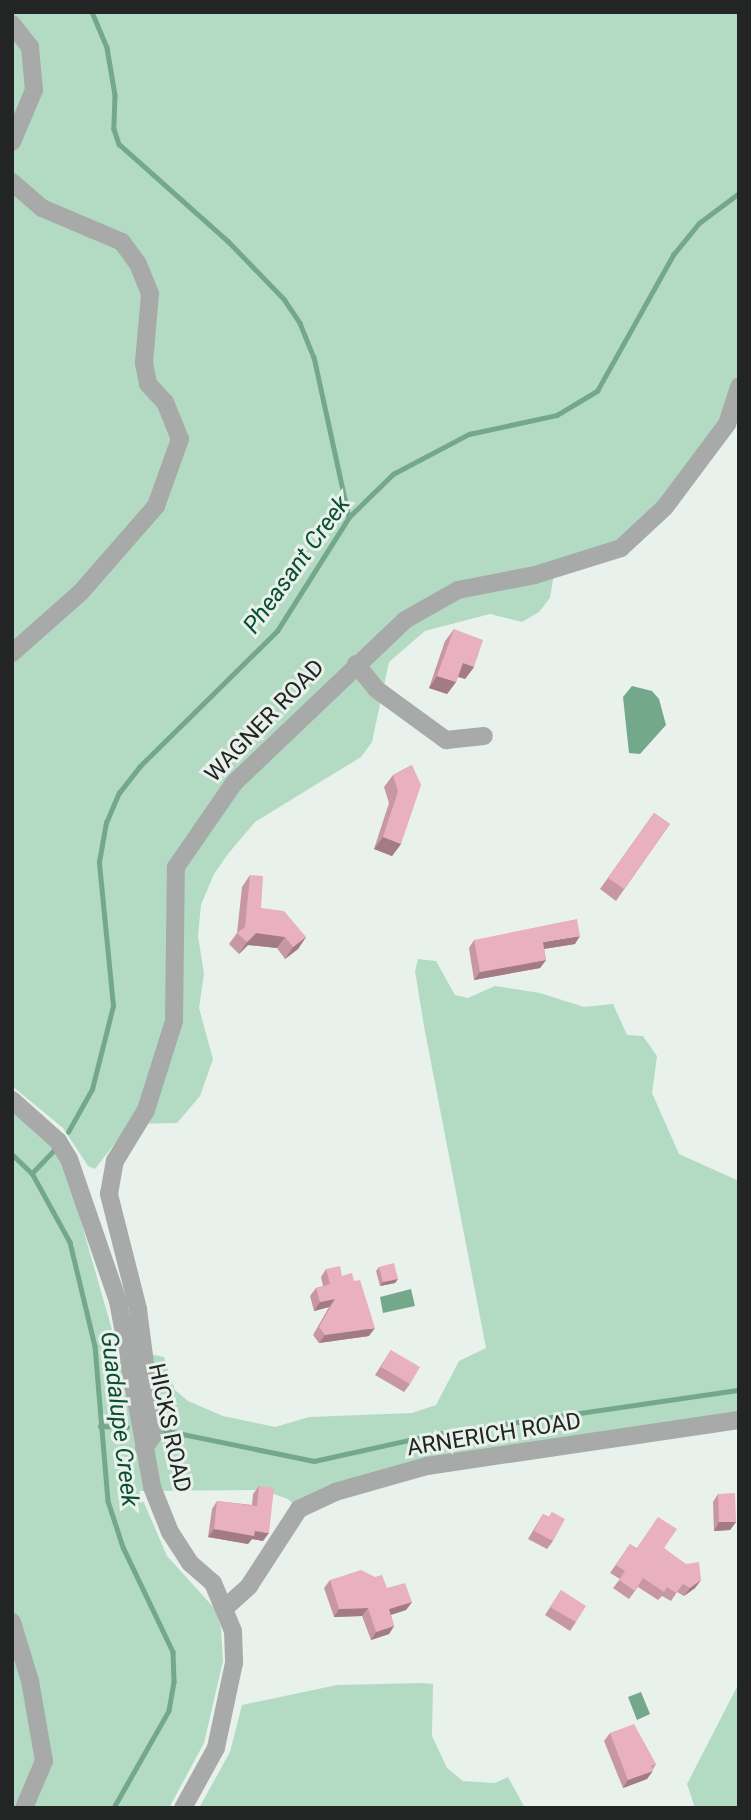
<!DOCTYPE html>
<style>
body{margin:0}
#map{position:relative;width:751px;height:1820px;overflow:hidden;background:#e9f1ec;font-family:Roboto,sans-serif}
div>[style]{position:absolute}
.green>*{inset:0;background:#b3dbc4}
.water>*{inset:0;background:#74a88b}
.stream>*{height:4.5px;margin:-2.25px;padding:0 2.25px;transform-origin:2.25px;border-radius:2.25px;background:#74a88b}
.minor>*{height:18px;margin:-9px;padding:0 9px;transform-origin:9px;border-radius:9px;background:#a7aaa8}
.wall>*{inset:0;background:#c897a4}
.shaded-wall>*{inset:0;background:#a37b86}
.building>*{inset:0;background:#e9b0bf}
span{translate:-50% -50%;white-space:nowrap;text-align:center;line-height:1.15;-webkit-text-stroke:6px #e9f1ec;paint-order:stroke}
.street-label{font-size:23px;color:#222523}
.water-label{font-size:24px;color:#0b4e32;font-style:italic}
.frame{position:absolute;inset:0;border:14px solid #222523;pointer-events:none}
</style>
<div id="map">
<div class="green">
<div style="clip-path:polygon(12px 12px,739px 12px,739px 371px,721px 418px,660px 502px,618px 543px,556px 562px,550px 598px,539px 612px,522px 622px,490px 614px,425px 631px,389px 662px,372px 742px,361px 757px,255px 822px,228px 854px,214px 874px,201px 905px,198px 936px,204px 974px,199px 1008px,213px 1059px,200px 1096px,177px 1123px,130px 1124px,95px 1169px,88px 1166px,63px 1128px,12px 1086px,12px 661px,35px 645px,27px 633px,12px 643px)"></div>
<div style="clip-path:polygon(418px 959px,436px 961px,455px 995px,468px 998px,495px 986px,540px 993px,584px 1007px,613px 1004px,627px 1035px,643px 1036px,657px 1056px,652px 1093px,679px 1154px,739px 1181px,739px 1420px,427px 1466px,299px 1509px,288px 1499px,262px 1490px,139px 1491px,167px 1556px,215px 1609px,221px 1628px,223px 1661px,204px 1743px,169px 1808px,12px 1808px,12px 1111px,52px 1146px,67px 1173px,117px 1347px,164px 1357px,175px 1390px,188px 1401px,223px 1416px,275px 1427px,309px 1417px,412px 1413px,436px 1405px,459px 1361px,486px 1348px,424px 1026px,415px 971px)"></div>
<div style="clip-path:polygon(423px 1683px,433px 1684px,432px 1736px,447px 1768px,463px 1781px,495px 1783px,508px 1777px,525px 1808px,199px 1808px,230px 1752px,242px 1705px,337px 1685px)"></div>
<div style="clip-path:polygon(739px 1683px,739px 1808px,695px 1808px,687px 1784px)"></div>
</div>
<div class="water">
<div style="clip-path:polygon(632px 686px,652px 691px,659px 699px,666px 725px,640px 754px,629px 753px,623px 697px)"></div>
<div style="clip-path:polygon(411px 1289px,415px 1306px,383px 1313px,380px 1297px)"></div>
<div style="clip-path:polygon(641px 1692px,650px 1714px,637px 1720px,628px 1697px)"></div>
</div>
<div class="stream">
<div style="left:92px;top:12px;width:39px;rotate:67deg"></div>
<div style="left:107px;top:48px;width:48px;rotate:80.3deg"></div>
<div style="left:115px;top:95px;width:34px;rotate:92deg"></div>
<div style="left:114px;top:129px;width:16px;rotate:72deg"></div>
<div style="left:119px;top:144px;width:146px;rotate:41.7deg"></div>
<div style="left:228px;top:241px;width:81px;rotate:46deg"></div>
<div style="left:284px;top:299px;width:29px;rotate:56deg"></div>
<div style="left:300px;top:323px;width:37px;rotate:68deg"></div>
<div style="left:314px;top:357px;width:164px;rotate:77.7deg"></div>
<div style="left:68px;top:1132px;width:49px;rotate:-60.8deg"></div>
<div style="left:92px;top:1089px;width:86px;rotate:-75.8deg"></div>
<div style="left:113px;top:1006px;width:145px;rotate:-95.6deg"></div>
<div style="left:99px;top:862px;width:40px;rotate:-80deg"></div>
<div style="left:106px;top:823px;width:33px;rotate:-67deg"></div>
<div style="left:119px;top:793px;width:33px;rotate:-52deg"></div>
<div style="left:139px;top:767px;width:194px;rotate:-44.6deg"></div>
<div style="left:277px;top:631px;width:135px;rotate:-57.7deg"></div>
<div style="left:349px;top:517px;width:62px;rotate:-44.3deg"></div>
<div style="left:393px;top:474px;width:86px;rotate:-27.8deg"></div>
<div style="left:469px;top:434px;width:90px;rotate:-12.2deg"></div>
<div style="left:557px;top:415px;width:47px;rotate:-31deg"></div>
<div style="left:597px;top:391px;width:156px;rotate:-60.8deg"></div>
<div style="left:673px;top:255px;width:41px;rotate:-50.9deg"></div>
<div style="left:699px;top:223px;width:50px;rotate:-36.9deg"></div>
<div style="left:12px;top:1154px;width:28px;rotate:44deg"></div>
<div style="left:32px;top:1173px;width:79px;rotate:61.2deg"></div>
<div style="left:70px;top:1242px;width:107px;rotate:76.5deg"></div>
<div style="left:95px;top:1346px;width:156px;rotate:85.2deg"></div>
<div style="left:108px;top:1501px;width:48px;rotate:71.9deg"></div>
<div style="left:123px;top:1547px;width:116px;rotate:64.5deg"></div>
<div style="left:173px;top:1652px;width:30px;rotate:88deg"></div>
<div style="left:174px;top:1682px;width:29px;rotate:100deg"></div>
<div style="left:169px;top:1711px;width:112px;rotate:119.6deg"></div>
<div style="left:32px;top:1173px;width:32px;rotate:-46deg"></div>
<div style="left:100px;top:1426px;width:27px;rotate:2deg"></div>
<div style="left:158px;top:1429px;width:159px;rotate:11.6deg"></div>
<div style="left:314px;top:1461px;width:125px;rotate:-12.5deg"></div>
<div style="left:436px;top:1434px;width:306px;rotate:-8.3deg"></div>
</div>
<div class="minor">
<div style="left:12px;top:24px;width:29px;rotate:52deg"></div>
<div style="left:30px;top:47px;width:43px;rotate:84.7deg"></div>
<div style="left:34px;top:90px;width:56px;rotate:112.9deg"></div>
<div style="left:12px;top:182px;width:40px;rotate:41deg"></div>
<div style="left:42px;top:208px;width:87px;rotate:23deg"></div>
<div style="left:122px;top:242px;width:27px;rotate:54deg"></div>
<div style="left:138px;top:264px;width:32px;rotate:68deg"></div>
<div style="left:150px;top:294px;width:69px;rotate:95deg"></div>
<div style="left:144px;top:363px;width:21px;rotate:79deg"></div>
<div style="left:148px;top:384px;width:25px;rotate:47deg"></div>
<div style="left:165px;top:402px;width:40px;rotate:68deg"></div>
<div style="left:180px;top:439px;width:71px;rotate:109.7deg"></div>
<div style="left:156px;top:506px;width:114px;rotate:131.1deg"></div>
<div style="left:81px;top:592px;width:92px;rotate:138.5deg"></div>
<div style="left:356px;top:664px;width:32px;rotate:51deg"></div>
<div style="left:376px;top:689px;width:87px;rotate:36.1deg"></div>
<div style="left:446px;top:740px;width:38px;rotate:-6deg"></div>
<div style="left:12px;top:1100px;width:62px;rotate:41.7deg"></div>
<div style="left:58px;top:1141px;width:21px;rotate:59deg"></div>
<div style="left:69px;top:1159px;width:150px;rotate:71deg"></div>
<div style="left:118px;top:1301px;width:189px;rotate:79.6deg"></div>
<div style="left:152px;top:1487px;width:48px;rotate:68.2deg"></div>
<div style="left:170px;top:1532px;width:37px;rotate:57deg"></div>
<div style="left:190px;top:1563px;width:30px;rotate:41deg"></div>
<div style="left:213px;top:1583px;width:52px;rotate:67.4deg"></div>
<div style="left:233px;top:1631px;width:32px;rotate:88deg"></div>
<div style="left:234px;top:1663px;width:87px;rotate:102deg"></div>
<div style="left:216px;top:1748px;width:68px;rotate:118.8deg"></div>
<div style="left:144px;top:1448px;width:17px;rotate:-54deg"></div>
<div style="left:154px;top:1434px;width:126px;rotate:-97.3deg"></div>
<div style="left:138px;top:1309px;width:119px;rotate:-104.2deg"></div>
<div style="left:109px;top:1194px;width:34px;rotate:-80deg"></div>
<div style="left:115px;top:1161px;width:60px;rotate:-58.7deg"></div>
<div style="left:146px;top:1110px;width:93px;rotate:-72.5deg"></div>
<div style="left:174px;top:1021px;width:154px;rotate:-89.3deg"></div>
<div style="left:176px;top:867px;width:102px;rotate:-55.4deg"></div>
<div style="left:234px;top:783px;width:236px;rotate:-43.6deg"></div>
<div style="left:405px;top:620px;width:61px;rotate:-29.5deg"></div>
<div style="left:458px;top:590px;width:78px;rotate:-11deg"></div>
<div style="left:535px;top:575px;width:90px;rotate:-17.4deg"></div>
<div style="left:621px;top:548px;width:60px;rotate:-43deg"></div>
<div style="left:665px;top:507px;width:104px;rotate:-53.2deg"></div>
<div style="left:727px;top:424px;width:40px;rotate:-72deg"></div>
<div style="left:226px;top:1607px;width:31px;rotate:-42deg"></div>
<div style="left:249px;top:1586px;width:92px;rotate:-57deg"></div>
<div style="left:299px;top:1509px;width:40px;rotate:-25deg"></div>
<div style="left:335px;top:1492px;width:96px;rotate:-15.8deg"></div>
<div style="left:427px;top:1466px;width:315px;rotate:-8.4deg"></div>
<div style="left:12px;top:1622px;width:62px;rotate:73deg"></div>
<div style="left:30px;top:1681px;width:81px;rotate:80.1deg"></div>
<div style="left:44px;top:1761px;width:51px;rotate:113.1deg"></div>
</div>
<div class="wall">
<div style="clip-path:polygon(454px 629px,474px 667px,465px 679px,458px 677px,456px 682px,447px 694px,429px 688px,445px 641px)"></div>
<div style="clip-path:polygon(412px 765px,401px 844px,392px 856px,374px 849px,389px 803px,384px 787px,393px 775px)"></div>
<div style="clip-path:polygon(654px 813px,670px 824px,616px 901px,600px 889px)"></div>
<div style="clip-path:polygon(250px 875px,261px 908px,306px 937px,298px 949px,285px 959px,277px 948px,248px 945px,239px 954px,229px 944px,237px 933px,242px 887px)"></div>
<div style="clip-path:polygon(474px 940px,575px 944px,544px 949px,546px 960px,540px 968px,474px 980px,469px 948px)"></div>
<div style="clip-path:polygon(379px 1267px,398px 1279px,395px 1283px,380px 1286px,376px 1271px)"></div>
<div style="clip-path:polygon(326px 1269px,342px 1276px,369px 1336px,319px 1343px,313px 1335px,329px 1307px,314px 1311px,310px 1296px,316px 1288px,323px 1286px,321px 1277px)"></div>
<div style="clip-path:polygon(391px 1350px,410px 1384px,404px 1392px,375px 1375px)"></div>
<div style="clip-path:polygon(259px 1486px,263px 1541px,252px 1539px,248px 1544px,208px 1537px,212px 1509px,217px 1501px,252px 1505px,253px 1494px)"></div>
<div style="clip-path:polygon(718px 1494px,736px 1522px,730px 1530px,714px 1531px,713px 1502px)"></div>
<div style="clip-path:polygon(552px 1512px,553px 1541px,547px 1549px,528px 1539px,543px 1514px,549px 1517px)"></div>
<div style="clip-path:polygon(630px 1544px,636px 1548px,664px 1548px,701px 1580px,695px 1588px,684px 1596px,677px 1592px,671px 1601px,662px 1596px,658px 1600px,638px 1587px,629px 1599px,613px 1588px,620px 1579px,610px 1573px)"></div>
<div style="clip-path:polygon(330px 1580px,412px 1602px,406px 1610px,391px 1615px,394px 1626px,389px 1634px,371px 1640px,362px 1616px,334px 1617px,324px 1588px)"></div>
<div style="clip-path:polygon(561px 1590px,576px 1622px,570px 1631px,545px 1615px)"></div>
<div style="clip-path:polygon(610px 1733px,656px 1764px,647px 1779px,623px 1788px,604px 1741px)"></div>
</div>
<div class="shaded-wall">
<div style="clip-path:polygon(463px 663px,474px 667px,465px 679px,454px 675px)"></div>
<div style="clip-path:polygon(437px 676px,456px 682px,447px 694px,429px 688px)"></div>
<div style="clip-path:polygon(383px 837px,401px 844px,392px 856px,374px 849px)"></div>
<div style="clip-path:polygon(256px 933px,285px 937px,277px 948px,248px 945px,239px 954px,247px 942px)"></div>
<div style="clip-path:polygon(580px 936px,575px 944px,537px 950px,543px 942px)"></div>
<div style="clip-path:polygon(306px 937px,298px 949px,285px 959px,293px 947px)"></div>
<div style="clip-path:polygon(546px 960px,540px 968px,474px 980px,480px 972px)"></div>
<div style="clip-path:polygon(398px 1279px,395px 1283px,380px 1286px,383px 1282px)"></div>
<div style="clip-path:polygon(335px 1299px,329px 1307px,314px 1311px,320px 1302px)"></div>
<div style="clip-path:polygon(375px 1328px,369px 1336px,319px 1343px,325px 1335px)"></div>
<div style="clip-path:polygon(719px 1522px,736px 1522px,730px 1530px,714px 1531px)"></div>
<div style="clip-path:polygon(214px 1529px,255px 1531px,269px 1533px,263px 1541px,252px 1539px,248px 1544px,208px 1537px)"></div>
<div style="clip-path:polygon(701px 1580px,695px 1588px,684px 1596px,690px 1588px)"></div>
<div style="clip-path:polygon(412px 1602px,406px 1610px,383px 1617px,389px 1609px)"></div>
<div style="clip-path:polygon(368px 1608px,362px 1616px,334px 1617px,339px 1609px)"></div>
<div style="clip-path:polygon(394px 1626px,389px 1634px,371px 1640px,376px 1632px)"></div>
<div style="clip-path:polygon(653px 1771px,647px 1779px,623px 1788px,628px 1780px)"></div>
</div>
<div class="building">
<div style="clip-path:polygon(454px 629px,483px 640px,474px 667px,463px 663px,456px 682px,437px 676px)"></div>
<div style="clip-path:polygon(412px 765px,421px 785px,401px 844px,383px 837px,398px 791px,393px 775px)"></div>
<div style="clip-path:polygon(654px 813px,670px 824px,624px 889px,608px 878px)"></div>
<div style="clip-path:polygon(250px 875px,263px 876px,261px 908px,284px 911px,306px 937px,293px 947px,285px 937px,256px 933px,247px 942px,237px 933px,245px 927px)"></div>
<div style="clip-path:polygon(577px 919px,580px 936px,543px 942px,546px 960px,480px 972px,474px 940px)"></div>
<div style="clip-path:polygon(394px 1263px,398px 1279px,383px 1282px,379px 1267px)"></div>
<div style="clip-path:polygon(340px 1266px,342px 1276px,352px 1273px,354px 1281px,360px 1280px,375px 1328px,325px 1335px,319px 1327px,335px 1299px,320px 1302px,316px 1288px,330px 1284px,326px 1269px)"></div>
<div style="clip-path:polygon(391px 1350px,420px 1367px,410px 1384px,381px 1367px)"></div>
<div style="clip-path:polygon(259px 1486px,274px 1488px,269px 1533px,255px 1531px,254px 1536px,214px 1529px,217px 1501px,257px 1506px)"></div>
<div style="clip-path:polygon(735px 1493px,736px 1522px,719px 1522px,718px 1494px)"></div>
<div style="clip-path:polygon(552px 1512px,565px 1519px,553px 1541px,534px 1531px,543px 1514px,549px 1518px)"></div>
<div style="clip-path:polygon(658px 1517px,677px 1529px,664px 1548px,686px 1564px,699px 1562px,701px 1580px,690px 1588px,683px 1584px,676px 1593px,667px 1587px,664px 1592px,643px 1578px,635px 1591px,619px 1580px,625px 1571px,616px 1565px,630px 1544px,636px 1549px)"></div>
<div style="clip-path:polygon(361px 1570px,375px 1577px,382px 1575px,387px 1588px,405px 1583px,412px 1602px,389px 1609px,394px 1626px,376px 1632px,368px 1608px,339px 1609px,330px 1580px)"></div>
<div style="clip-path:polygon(561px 1590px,586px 1606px,576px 1622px,550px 1607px)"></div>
<div style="clip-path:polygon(634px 1724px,656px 1764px,651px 1766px,653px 1771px,628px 1780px,610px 1733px)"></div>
</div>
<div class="street-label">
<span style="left:265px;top:721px;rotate:-46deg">WAGNER ROAD</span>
<span style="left:169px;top:1428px;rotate:78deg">HICKS ROAD</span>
<span style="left:494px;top:1435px;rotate:-9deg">ARNERICH ROAD</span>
</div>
<div class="water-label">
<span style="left:297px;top:565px;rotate:-54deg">Pheasant Creek</span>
<span style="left:119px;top:1419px;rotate:83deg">Guadalupe Creek</span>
</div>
<div class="frame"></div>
</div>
